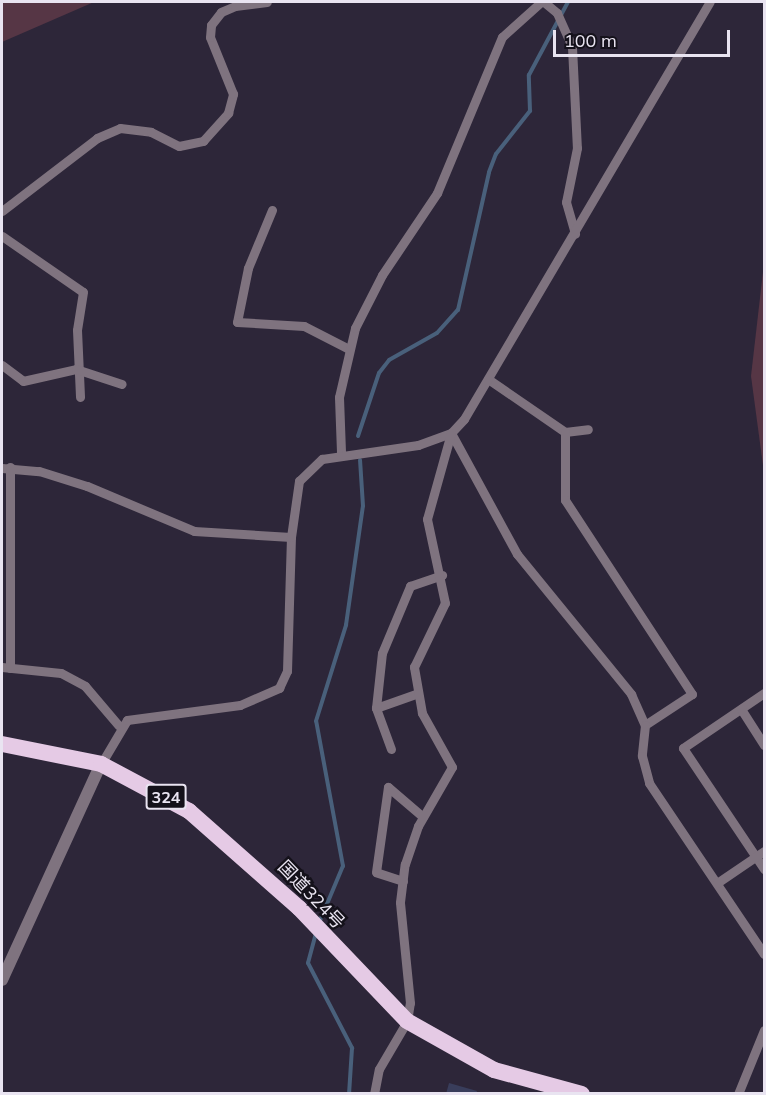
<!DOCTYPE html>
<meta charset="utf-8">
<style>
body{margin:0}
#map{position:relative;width:766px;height:1095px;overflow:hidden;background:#2d2639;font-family:Mulish,"Noto Sans JP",sans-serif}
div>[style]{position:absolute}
.green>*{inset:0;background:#563645}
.stream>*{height:4px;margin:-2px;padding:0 2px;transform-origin:2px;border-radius:2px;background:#49607b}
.building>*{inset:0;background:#393d5b}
.minor>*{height:9px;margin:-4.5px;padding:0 4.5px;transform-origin:4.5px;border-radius:4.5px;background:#7f737f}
.tertiary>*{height:12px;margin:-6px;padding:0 6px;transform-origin:6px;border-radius:6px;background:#7f737f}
.trunk>*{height:16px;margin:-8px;padding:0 8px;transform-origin:8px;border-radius:8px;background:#e5cae5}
span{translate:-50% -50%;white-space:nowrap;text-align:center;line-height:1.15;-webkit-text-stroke:5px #14111a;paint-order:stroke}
.shield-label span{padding:2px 4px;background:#14111a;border:2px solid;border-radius:4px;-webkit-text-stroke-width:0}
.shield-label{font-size:16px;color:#e9e4f1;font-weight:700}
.street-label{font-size:18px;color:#e9e4f1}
.frame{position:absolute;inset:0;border:3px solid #e9e4f1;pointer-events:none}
.scale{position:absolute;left:553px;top:30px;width:177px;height:27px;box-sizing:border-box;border:3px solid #e9e4f1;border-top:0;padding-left:8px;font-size:18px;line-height:21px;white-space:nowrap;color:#e9e4f1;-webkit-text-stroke:4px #14111a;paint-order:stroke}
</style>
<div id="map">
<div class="green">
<div style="clip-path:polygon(2px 2px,94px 2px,2px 42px)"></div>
<div style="clip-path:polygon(764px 263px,764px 473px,751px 376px)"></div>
</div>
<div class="stream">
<div style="left:358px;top:436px;width:66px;rotate:-71.6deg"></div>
<div style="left:379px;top:373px;width:16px;rotate:-52deg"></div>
<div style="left:389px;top:360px;width:55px;rotate:-29.4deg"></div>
<div style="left:437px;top:333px;width:31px;rotate:-48deg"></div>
<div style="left:458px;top:310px;width:141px;rotate:-77.3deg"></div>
<div style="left:489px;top:172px;width:19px;rotate:-69deg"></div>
<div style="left:496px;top:154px;width:55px;rotate:-51.7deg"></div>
<div style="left:530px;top:111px;width:36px;rotate:-92deg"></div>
<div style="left:529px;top:75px;width:83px;rotate:-61.9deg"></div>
<div style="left:319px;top:923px;width:62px;rotate:-67.2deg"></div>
<div style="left:343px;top:866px;width:147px;rotate:-100.5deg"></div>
<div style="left:316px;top:721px;width:101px;rotate:-72.6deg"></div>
<div style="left:346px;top:625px;width:120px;rotate:-81.9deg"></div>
<div style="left:363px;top:506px;width:46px;rotate:-93.7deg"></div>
<div style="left:316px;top:933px;width:31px;rotate:105deg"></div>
<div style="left:308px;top:963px;width:96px;rotate:62.6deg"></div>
<div style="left:352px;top:1048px;width:46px;rotate:93.7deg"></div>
</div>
<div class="building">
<div style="clip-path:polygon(449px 1083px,477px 1091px,476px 1094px,446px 1094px)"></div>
</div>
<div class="minor">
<div style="left:544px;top:2px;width:17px;rotate:40deg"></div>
<div style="left:557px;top:13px;width:37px;rotate:66deg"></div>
<div style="left:572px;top:47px;width:101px;rotate:87.2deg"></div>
<div style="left:577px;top:148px;width:55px;rotate:101.5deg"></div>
<div style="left:566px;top:202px;width:33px;rotate:74deg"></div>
<div style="left:272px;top:210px;width:63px;rotate:112.5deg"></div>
<div style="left:248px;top:268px;width:55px;rotate:101.5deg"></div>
<div style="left:237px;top:322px;width:67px;rotate:3.4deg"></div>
<div style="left:304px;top:326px;width:51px;rotate:27.1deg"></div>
<div style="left:2px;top:211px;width:120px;rotate:-37.5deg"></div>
<div style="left:97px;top:138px;width:25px;rotate:-23deg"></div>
<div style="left:120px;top:128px;width:31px;rotate:7deg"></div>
<div style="left:151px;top:132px;width:31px;rotate:27deg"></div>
<div style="left:179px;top:146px;width:25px;rotate:-12deg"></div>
<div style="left:203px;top:141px;width:38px;rotate:-48deg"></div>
<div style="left:228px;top:113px;width:20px;rotate:-75deg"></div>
<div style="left:233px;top:94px;width:61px;rotate:-112deg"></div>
<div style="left:210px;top:37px;width:12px;rotate:-85deg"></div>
<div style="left:211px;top:25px;width:16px;rotate:-52deg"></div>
<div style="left:221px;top:12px;width:15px;rotate:-23deg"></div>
<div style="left:235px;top:6px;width:32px;rotate:-7deg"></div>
<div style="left:2px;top:236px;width:98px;rotate:34.7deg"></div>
<div style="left:83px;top:292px;width:38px;rotate:99deg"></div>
<div style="left:77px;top:330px;width:67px;rotate:87.4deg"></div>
<div style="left:2px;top:365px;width:26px;rotate:37deg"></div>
<div style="left:23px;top:381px;width:54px;rotate:-12.8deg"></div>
<div style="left:76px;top:369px;width:48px;rotate:18.1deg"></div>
<div style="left:488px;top:379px;width:93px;rotate:34.5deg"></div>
<div style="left:565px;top:432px;width:23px;rotate:-7deg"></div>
<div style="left:565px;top:432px;width:68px;rotate:90deg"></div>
<div style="left:565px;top:500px;width:232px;rotate:56.8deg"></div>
<div style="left:692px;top:694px;width:56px;rotate:146.6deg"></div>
<div style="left:451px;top:433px;width:138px;rotate:61.4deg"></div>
<div style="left:517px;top:554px;width:181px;rotate:50.8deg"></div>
<div style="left:631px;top:694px;width:34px;rotate:66deg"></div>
<div style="left:645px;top:725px;width:31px;rotate:96deg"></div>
<div style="left:642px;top:756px;width:28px;rotate:75deg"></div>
<div style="left:649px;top:783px;width:206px;rotate:56.1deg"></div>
<div style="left:341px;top:452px;width:55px;rotate:-92.1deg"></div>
<div style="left:339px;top:397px;width:71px;rotate:-76.9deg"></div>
<div style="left:355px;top:328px;width:59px;rotate:-63deg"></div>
<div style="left:382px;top:275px;width:99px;rotate:-56.1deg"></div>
<div style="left:437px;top:193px;width:169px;rotate:-67.4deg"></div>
<div style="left:502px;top:37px;width:52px;rotate:-41.9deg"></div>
<div style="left:2px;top:468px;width:37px;rotate:5deg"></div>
<div style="left:39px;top:471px;width:50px;rotate:17.4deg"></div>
<div style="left:87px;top:486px;width:116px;rotate:22.8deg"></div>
<div style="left:194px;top:531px;width:97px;rotate:3.5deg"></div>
<div style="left:2px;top:667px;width:59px;rotate:5.8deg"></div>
<div style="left:61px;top:673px;width:27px;rotate:28deg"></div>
<div style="left:85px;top:686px;width:52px;rotate:49.6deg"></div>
<div style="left:10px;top:668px;width:201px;rotate:-90deg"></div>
<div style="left:764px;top:693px;width:98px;rotate:145.8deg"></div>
<div style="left:683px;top:748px;width:146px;rotate:56.2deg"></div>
<div style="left:376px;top:708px;width:42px;rotate:-19.3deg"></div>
<div style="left:741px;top:709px;width:43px;rotate:57.4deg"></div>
<div style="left:391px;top:749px;width:44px;rotate:-110.1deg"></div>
<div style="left:376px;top:708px;width:55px;rotate:-83.8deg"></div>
<div style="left:382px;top:653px;width:73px;rotate:-67.3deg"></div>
<div style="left:410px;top:586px;width:34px;rotate:-19deg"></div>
<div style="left:101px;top:764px;width:51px;rotate:-59.4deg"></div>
<div style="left:127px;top:720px;width:114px;rotate:-7.6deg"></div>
<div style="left:240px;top:705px;width:43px;rotate:-23.6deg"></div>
<div style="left:279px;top:688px;width:19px;rotate:-65deg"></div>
<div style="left:287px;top:671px;width:134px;rotate:-88.3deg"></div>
<div style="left:291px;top:537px;width:57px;rotate:-81.9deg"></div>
<div style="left:299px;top:481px;width:32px;rotate:-44deg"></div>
<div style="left:322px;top:459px;width:97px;rotate:-8.3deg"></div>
<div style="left:418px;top:445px;width:35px;rotate:-20deg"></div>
<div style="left:451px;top:433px;width:19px;rotate:-47deg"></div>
<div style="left:464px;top:419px;width:484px;rotate:-59.5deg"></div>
<div style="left:403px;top:881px;width:28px;rotate:-162deg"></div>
<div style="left:376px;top:872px;width:86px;rotate:-82deg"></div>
<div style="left:388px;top:787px;width:46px;rotate:40.6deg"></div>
<div style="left:717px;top:883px;width:57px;rotate:-34.2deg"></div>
<div style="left:374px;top:1094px;width:25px;rotate:-79deg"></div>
<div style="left:379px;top:1069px;width:56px;rotate:-59.7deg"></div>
<div style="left:407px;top:1021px;width:18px;rotate:-81deg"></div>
<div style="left:410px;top:1003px;width:101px;rotate:-95.7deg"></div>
<div style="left:400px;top:902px;width:38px;rotate:-83deg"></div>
<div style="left:405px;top:864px;width:40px;rotate:-71.1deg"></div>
<div style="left:418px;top:826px;width:68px;rotate:-60deg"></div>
<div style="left:452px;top:767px;width:62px;rotate:-119.1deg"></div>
<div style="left:422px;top:713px;width:47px;rotate:-99.9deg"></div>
<div style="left:414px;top:667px;width:71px;rotate:-64.2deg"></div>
<div style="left:445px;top:603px;width:86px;rotate:-102.1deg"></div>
<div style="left:427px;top:519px;width:89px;rotate:-74.4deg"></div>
<div style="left:738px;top:1094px;width:69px;rotate:-67.9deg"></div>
</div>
<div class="tertiary">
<div style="left:2px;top:980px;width:238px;rotate:-65.4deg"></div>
</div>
<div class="trunk">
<div style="left:2px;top:744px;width:101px;rotate:11.4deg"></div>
<div style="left:101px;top:764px;width:100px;rotate:28.1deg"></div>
<div style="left:189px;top:811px;width:147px;rotate:41.4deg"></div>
<div style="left:299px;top:908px;width:156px;rotate:46.3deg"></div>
<div style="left:407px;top:1021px;width:100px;rotate:29.4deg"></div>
<div style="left:494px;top:1070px;width:91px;rotate:15.3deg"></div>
</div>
<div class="shield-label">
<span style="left:166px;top:797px">324</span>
</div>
<div class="street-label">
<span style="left:311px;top:895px;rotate:46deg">国道324号</span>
</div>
<div class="frame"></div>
<div class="scale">100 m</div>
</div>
